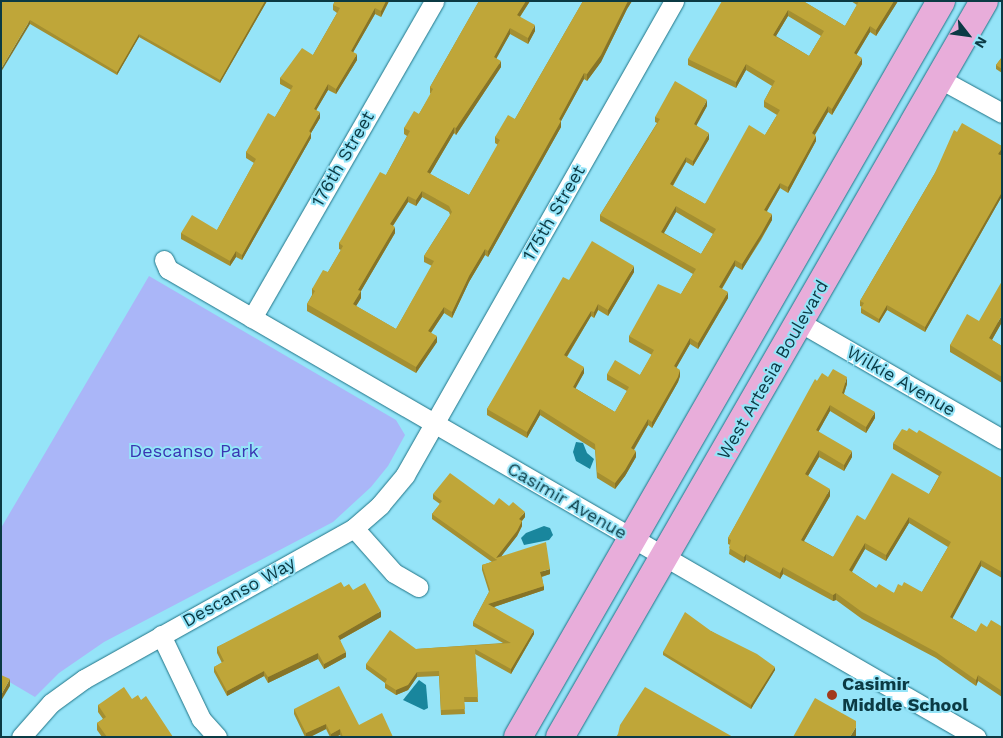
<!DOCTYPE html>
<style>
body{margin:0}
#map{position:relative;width:1003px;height:738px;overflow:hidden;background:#95e4f8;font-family:"Work Sans",sans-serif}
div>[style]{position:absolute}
.green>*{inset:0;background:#aab6f8}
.water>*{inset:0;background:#19869d}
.roads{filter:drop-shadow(0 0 1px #1f7386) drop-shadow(0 0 1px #1f7386)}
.minor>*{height:19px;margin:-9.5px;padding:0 9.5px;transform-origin:9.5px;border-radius:9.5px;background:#fff}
.primary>*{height:28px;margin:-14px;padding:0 14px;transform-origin:14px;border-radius:14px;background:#e8adda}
.wall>*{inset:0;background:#a48f31}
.shaded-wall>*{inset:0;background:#867428}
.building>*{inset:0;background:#bfa639}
.dots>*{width:14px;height:14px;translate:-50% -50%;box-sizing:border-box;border:2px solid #95e4f8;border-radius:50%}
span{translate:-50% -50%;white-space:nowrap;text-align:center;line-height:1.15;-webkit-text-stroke:4px #95e4f8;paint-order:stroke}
.street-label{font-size:18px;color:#0b3a44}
.park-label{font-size:18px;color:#3a35b2}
.poi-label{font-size:18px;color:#0b3a44;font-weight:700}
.left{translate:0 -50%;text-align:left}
.frame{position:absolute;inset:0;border:2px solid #0b3a44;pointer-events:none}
.north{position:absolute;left:943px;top:10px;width:50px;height:50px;-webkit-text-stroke:4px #95e4f8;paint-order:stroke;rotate:120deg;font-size:14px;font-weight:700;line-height:20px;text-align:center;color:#0b3a44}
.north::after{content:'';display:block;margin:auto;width:18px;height:22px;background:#0b3a44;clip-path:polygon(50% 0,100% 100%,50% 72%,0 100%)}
</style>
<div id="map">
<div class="green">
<div style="clip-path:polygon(149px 276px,396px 420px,405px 435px,388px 466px,371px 487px,333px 522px,104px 642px,59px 673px,35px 697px,1px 677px,1px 528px)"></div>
</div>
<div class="water">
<div style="clip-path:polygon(576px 442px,583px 443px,587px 453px,594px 459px,590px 469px,576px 461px,573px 452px)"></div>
<div style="clip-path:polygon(544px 526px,550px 528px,553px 535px,549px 540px,524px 545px,521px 538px,526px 533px)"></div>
<div style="clip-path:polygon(419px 680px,426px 685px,428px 708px,424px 710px,403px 700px)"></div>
</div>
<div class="roads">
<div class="minor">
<div style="left:940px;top:79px;width:71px;rotate:28.7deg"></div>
<div style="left:164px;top:260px;width:10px;rotate:66deg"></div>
<div style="left:168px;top:269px;width:934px;rotate:30.08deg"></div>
<div style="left:252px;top:318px;width:366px;rotate:-60.1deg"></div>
<div style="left:801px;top:323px;width:232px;rotate:30deg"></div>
<div style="left:354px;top:528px;width:60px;rotate:48.4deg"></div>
<div style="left:394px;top:573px;width:28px;rotate:30deg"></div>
<div style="left:161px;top:635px;width:93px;rotate:64.5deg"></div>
<div style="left:201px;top:719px;width:24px;rotate:48deg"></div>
<div style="left:21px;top:737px;width:45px;rotate:-48.6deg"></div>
<div style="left:51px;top:703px;width:41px;rotate:-36deg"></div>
<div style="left:84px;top:679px;width:309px;rotate:-29.2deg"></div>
<div style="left:354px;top:528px;width:35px;rotate:-41deg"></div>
<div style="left:380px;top:505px;width:39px;rotate:-50deg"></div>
<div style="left:405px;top:475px;width:545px;rotate:-60.42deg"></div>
</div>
<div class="primary">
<div style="left:518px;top:737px;width:849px;rotate:-60.11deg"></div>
<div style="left:560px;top:737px;width:849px;rotate:-60.05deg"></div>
</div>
</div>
<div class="wall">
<div style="clip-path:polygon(1px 1px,267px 1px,220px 83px,139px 37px,117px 75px,30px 24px)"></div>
<div style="clip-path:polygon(335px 1px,389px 1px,381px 17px,375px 14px,353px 52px,357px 60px,336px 94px,328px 90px,316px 110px,320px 118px,311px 133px,311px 138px,242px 260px,236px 257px,230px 266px,181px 239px,181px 233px,217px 230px,254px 163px,246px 158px,246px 152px,275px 117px,291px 90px,280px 84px,280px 78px,313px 55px,337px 13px,333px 10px,333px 5px)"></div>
<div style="clip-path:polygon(evenodd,479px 1px,530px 1px,520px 17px,535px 31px,528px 44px,510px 34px,496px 58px,501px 67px,456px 135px,454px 133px,430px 174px,469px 195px,498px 145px,495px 143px,495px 137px,515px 119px,583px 1px,632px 1px,627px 9px,601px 62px,587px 81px,584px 79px,561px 121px,561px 127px,488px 257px,485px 255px,469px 282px,452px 318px,444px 313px,431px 333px,437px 342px,416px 373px,307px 311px,307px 304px,312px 295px,312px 289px,328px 272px,341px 250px,339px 249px,339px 243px,386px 175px,407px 136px,404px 134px,404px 128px,419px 114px,431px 94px,430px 93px,430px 87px,479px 1px,422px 197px,449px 212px,450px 215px,424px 256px,424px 262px,432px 266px,396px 329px,356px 306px,361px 298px,361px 291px,395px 233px,393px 226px,408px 202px,416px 206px,422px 197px)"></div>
<div style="clip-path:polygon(evenodd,803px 1px,845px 26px,857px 5px,851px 1px,898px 1px,876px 36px,870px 32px,856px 55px,862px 64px,832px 115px,828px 112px,815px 135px,816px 141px,788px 193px,780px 188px,767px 211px,772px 220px,761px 240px,742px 270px,735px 266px,722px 289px,728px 298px,698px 349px,690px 344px,676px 368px,680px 376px,678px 382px,652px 428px,648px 425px,634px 450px,636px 457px,625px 476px,615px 489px,597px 478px,595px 450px,540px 415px,527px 438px,487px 415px,487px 409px,569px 280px,634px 272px,608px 316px,598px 310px,594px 318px,591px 316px,567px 357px,584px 373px,575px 388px,615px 412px,627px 391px,607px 380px,607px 374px,640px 375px,652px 355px,629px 342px,629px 336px,681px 294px,693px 274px,600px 221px,600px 215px,657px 123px,655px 122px,655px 117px,707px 106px,696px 125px,709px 139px,693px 166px,686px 162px,673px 186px,705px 204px,765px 135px,777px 115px,764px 107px,764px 101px,772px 86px,746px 70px,736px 88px,688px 65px,688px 59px,803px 1px,788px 16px,821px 36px,809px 56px,776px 36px,788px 16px,803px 1px,676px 212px,713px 234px,701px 254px,664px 233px,676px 212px)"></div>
<div style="clip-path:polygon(1002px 57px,1002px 73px,996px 69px,996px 65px)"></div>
<div style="clip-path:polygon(957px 132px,1002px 146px,1002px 153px,1000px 156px,1002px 156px,1002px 196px,925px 332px,887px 310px,879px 323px,861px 313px,861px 308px,862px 307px,860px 306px,860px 301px,935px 173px)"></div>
<div style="clip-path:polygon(979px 321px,1002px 322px,992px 340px,1002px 346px,1002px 383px,950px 352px,950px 345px)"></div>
<div style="clip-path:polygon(evenodd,828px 377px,847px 384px,844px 394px,875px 418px,866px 433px,830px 411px,818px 432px,852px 457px,844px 471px,819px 457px,808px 476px,830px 496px,804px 541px,833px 557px,865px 520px,929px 494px,939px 476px,893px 449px,893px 443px,1002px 478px,1002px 578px,981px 566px,952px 618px,976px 632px,987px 627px,1001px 626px,1002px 625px,1002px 697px,978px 681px,976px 686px,936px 658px,862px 619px,836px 600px,833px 601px,783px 574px,780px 579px,746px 560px,744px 563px,729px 554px,730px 545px,728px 544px,728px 538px,817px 381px,828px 377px,909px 523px,948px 547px,922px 592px,902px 586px,894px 593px,876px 588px,852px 572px,865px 549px,886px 561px,909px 523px)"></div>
<div style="clip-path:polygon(433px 494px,494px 505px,509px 506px,525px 517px,522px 521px,522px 526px,517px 536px,501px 556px,550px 574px,542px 577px,544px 590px,494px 607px,534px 634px,511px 674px,475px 654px,478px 702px,464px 702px,465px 714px,441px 715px,439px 676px,417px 677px,408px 690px,396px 695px,385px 688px,385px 683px,366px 669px,366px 664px,416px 649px,503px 643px,473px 626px,473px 622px,489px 592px,482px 570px,482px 565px,492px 562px,432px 519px,432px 514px,440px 504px,433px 499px)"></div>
<div style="clip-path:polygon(344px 587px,353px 590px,381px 617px,340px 640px,346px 657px,324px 669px,318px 659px,268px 683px,264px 676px,227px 696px,214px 672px,214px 667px,222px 663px,217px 653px,217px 647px)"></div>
<div style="clip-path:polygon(711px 631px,775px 670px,751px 709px,663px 655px,663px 652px)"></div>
<div style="clip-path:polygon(132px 699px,141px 700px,173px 737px,102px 737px,97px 730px,97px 723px,103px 719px,98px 712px,98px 705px)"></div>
<div style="clip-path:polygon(294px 709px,359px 725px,393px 737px,341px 737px,340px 735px,335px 737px,330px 737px,326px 729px,310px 737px,305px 737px,294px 714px)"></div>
</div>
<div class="shaded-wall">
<div style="clip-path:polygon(265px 1px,267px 1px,220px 83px,220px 80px)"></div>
<div style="clip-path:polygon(386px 1px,389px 1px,381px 17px,381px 11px)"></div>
<div style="clip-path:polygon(526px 1px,530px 1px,517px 21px,517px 15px)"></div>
<div style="clip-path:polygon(628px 1px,632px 1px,627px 9px,601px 62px,587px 81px,587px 74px)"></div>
<div style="clip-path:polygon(894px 1px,898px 1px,876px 36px,876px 30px)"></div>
<div style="clip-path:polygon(375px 8px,375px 14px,351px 56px,351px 51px)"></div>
<div style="clip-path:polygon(788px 10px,788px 16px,773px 41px,773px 35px)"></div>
<div style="clip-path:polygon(30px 20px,30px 24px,1px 72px,1px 69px)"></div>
<div style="clip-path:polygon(535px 25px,535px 31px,528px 44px,528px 38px)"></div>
<div style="clip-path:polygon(870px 26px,870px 32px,854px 59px,854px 53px)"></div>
<div style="clip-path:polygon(510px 28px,510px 34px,494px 63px,494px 57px)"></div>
<div style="clip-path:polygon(139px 34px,139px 37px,117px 75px,117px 72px)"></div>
<div style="clip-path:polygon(357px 54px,357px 60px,336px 94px,336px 89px)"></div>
<div style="clip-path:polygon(862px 58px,862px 64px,832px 115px,832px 109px)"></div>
<div style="clip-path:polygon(501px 61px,501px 67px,456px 135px,456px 128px)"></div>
<div style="clip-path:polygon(746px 64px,746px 70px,736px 88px,736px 82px)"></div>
<div style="clip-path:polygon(584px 73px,584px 79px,561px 121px,561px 127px,488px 257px,488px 251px)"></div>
<div style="clip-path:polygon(328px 84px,328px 90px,314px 114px,314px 109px)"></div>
<div style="clip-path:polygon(707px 100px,707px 106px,694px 130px,694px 124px)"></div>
<div style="clip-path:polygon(828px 106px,828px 112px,812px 139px,812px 133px)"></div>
<div style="clip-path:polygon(320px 112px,320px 118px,311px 133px,311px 138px,242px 260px,242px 255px)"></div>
<div style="clip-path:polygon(454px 127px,454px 133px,427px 179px,427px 172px)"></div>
<div style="clip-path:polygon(709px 133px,709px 139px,693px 166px,693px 161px)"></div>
<div style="clip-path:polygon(816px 136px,816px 141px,788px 193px,788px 187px)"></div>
<div style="clip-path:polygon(1002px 148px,1002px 153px,998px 159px,998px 154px)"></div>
<div style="clip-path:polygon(686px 157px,686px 162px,670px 190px,670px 184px)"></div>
<div style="clip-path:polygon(780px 183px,780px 188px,764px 216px,764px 210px)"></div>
<div style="clip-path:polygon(422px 191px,422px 197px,416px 206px,416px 200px)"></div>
<div style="clip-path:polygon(1002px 192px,1002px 196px,925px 332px,925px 327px)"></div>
<div style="clip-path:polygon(408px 196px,408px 202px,390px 230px,390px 224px)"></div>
<div style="clip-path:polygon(676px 206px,676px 212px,661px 238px,661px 232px)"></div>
<div style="clip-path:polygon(772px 214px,772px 220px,742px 270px,742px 264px)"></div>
<div style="clip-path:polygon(395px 227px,395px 233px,358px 296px,358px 290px)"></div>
<div style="clip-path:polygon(485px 249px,485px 255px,469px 282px,452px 318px,452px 312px,469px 276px)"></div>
<div style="clip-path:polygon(236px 251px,236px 257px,230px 266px,230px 261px)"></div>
<div style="clip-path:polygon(735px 260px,735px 266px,719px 293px,719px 287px)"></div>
<div style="clip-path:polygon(634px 266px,634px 272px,608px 316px,608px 310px)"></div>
<div style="clip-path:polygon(361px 291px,361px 298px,353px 311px,353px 304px)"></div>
<div style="clip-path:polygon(728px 292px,728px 298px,698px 349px,698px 343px)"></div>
<div style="clip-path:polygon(598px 304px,598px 310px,594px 318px,594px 312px)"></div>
<div style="clip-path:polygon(887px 305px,887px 310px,879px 323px,879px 319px)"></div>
<div style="clip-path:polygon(444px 307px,444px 313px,428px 337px,428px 331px)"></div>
<div style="clip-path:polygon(591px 311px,591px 316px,564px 361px,564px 355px)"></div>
<div style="clip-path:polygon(1002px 315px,1002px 322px,989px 345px,989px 338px)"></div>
<div style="clip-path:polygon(437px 336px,437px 342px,416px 373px,416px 367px)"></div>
<div style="clip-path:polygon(690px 338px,690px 344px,674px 372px,674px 366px)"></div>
<div style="clip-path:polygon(584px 367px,584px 373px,573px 393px,573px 387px)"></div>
<div style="clip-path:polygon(680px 370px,680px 376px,678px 382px,652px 428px,652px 422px)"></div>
<div style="clip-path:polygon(847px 377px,847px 384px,842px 399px,842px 393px)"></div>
<div style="clip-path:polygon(830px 405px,830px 411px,816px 436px,816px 430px)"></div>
<div style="clip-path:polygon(540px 409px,540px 415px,527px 438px,527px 432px)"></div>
<div style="clip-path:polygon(875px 412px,875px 418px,866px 433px,866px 427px)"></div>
<div style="clip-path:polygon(648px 419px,648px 425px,631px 454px,631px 448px)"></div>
<div style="clip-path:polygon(819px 450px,819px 457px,805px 481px,805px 474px)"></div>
<div style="clip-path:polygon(636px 451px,636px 457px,625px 476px,615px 489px,615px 483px)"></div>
<div style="clip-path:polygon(852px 451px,852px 457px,844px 471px,844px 465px)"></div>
<div style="clip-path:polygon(830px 489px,830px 496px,801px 546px,801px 540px)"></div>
<div style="clip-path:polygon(525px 512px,525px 517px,519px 524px,519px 519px)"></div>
<div style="clip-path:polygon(909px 517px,909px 523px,886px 561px,886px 555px)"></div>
<div style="clip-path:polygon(522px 521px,522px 526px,517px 536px,497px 562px,496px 558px)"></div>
<div style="clip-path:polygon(865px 543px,865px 549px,849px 576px,849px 570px)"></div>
<div style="clip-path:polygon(746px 554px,746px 560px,744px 563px,744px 557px)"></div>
<div style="clip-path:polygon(981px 560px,981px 566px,950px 623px,950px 617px)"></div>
<div style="clip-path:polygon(783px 567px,783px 574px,780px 579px,780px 573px)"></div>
<div style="clip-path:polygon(550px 569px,550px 574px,540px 577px,540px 572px)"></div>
<div style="clip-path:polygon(544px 586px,544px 590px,488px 609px,488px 604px)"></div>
<div style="clip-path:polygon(836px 593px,836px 600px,833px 601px,833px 595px)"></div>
<div style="clip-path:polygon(381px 611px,381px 617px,338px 641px,338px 636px)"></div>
<div style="clip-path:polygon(534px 630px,534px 634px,511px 674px,511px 669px)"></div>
<div style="clip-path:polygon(346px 652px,346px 657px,324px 669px,324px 664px)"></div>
<div style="clip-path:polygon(318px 653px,318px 659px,268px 683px,268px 677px)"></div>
<div style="clip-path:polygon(775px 667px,775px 670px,751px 709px,751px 705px)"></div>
<div style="clip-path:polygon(264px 671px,264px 676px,227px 696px,227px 691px)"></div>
<div style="clip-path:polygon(417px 672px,417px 677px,408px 690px,396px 695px,396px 690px)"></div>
<div style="clip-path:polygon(978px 675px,978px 681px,976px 686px,976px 680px)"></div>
<div style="clip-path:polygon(10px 679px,10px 686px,1px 701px,1px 695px)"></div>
<div style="clip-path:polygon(326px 724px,326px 729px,310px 737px,306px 737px,306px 733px)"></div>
<div style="clip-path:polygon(856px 727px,856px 736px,850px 737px)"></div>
<div style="clip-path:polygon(340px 729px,340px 735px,335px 737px,331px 737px,331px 734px)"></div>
</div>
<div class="building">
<div style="clip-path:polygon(1px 1px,265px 1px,220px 80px,139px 34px,117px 72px,30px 20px,1px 69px)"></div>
<div style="clip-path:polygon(335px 1px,386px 1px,381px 11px,375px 8px,351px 51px,357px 54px,336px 89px,328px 84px,314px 109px,320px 112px,309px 131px,311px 133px,242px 255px,236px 251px,230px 261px,181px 233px,192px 215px,217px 230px,256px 159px,246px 152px,268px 113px,275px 117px,293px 86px,280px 78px,302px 48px,313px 55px,340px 8px,333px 5px)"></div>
<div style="clip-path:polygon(evenodd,479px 1px,526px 1px,517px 15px,535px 25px,528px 38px,510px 28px,494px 57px,501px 61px,456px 128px,454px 127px,427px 172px,469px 195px,500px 140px,495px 137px,508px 115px,515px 119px,583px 1px,628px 1px,601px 55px,587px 74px,584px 73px,559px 119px,561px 121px,488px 251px,485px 249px,469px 276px,452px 312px,444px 307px,428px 331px,437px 336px,416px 367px,307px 304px,315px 291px,312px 289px,323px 270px,328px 272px,343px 246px,339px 243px,380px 172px,386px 175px,410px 131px,404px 128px,414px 111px,419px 114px,433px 89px,430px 87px,479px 1px,422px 191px,449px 206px,452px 212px,424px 256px,434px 261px,396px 329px,353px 304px,361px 291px,358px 290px,395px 227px,390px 224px,408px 196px,416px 200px,422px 191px)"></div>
<div style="clip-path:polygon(evenodd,722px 1px,803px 1px,845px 26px,859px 1px,894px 1px,876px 30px,870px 26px,854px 53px,862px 58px,832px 109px,828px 106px,812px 133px,816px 136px,788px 187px,780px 183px,764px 210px,772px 214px,761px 234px,742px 264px,735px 260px,719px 287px,728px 292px,698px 343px,690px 338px,674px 366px,680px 370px,678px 377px,652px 422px,648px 419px,631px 448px,636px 451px,625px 470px,615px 483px,597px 472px,595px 444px,540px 409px,527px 432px,487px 409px,563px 277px,569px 280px,592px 241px,634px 266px,608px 310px,598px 304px,594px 312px,591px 311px,564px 355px,584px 367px,573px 387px,615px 412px,629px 387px,607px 374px,615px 360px,640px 375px,654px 350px,629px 336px,658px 284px,681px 294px,696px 269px,600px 215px,660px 119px,655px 117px,675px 81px,707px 100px,694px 124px,709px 133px,693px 161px,686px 157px,670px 184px,705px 204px,749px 125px,765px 135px,780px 110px,764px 101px,775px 81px,746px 64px,736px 82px,688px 59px,722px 1px,788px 10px,824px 31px,809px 56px,773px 35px,788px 10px,722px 1px,676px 206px,716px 229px,701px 254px,661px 232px,676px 206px)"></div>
<div style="clip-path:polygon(1002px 57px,1002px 69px,996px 65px)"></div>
<div style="clip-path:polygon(962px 123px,1002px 146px,1002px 148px,998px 154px,1002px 156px,1002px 192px,925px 327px,887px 305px,879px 319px,861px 308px,864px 303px,860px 301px,935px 173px,954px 130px,957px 132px)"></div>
<div style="clip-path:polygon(1002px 281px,1002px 315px,989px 338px,1002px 346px,1002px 377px,950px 345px,967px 314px,979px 321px)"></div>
<div style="clip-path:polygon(evenodd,833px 369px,847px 377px,842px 393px,875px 412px,866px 427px,830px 405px,816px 430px,852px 451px,844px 465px,819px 450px,805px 474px,830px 489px,801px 540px,833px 557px,857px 515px,865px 520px,892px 473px,929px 494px,942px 472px,893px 443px,902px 429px,907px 431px,909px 428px,917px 433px,919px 430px,1002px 478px,1002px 572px,981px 560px,950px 617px,976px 632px,981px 623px,987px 627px,991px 620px,1001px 626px,1002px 625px,1002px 691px,978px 675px,976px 680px,936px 652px,862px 612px,836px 593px,833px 595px,783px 567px,780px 573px,746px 554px,744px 557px,729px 548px,731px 540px,728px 538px,815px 379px,817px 381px,822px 373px,828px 377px,833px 369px,909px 517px,951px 542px,922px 592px,904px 582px,902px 586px,898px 584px,894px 593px,879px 584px,876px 588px,849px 570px,865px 543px,886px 555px,909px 517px)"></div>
<div style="clip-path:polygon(450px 473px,494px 505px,499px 498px,509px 506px,513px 502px,525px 512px,519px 519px,522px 521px,517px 531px,496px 558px,546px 542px,550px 569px,540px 572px,544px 586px,488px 604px,534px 630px,511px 669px,475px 649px,478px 697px,464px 697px,465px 709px,441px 710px,439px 671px,417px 672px,408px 685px,396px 690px,385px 683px,387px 679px,366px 664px,390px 630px,416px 649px,511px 643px,473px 622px,490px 590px,482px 565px,497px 560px,432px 514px,442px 501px,433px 494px)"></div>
<div style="clip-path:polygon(341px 582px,344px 587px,349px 584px,353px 590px,365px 583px,381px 611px,338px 636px,346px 652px,324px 664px,318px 653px,268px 677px,264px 671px,227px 691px,214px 667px,224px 661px,217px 647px)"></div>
<div style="clip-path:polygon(685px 612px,711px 631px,757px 654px,775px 667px,751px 705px,663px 652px)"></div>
<div style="clip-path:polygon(1px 675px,10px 679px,1px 695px)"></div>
<div style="clip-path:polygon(339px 686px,359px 725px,382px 713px,393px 737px,343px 737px,340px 729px,331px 734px,326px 724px,306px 733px,294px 709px)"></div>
<div style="clip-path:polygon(124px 687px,132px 699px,138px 695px,141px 700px,146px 696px,173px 737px,107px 737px,97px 723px,106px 717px,98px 705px)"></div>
<div style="clip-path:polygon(645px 687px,733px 737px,616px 737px,618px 734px,620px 725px)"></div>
<div style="clip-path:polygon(815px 698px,856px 721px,856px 727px,850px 737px,793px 737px)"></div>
</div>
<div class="dots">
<div style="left:832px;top:695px;background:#a23a1c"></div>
</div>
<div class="street-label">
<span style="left:343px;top:159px;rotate:-60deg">176th Street</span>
<span style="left:554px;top:213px;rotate:-60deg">175th Street</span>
<span style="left:773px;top:370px;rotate:-60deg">West Artesia Boulevard</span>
<span style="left:901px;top:381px;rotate:30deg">Wilkie Avenue</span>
<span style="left:567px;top:501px;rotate:30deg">Casimir Avenue</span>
<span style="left:239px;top:592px;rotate:-29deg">Descanso Way</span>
</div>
<div class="park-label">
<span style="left:194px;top:451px">Descanso Park</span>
</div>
<div class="poi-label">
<span class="left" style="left:842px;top:695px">Casimir<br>Middle School</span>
</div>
<div class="frame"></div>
<div class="north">N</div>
</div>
